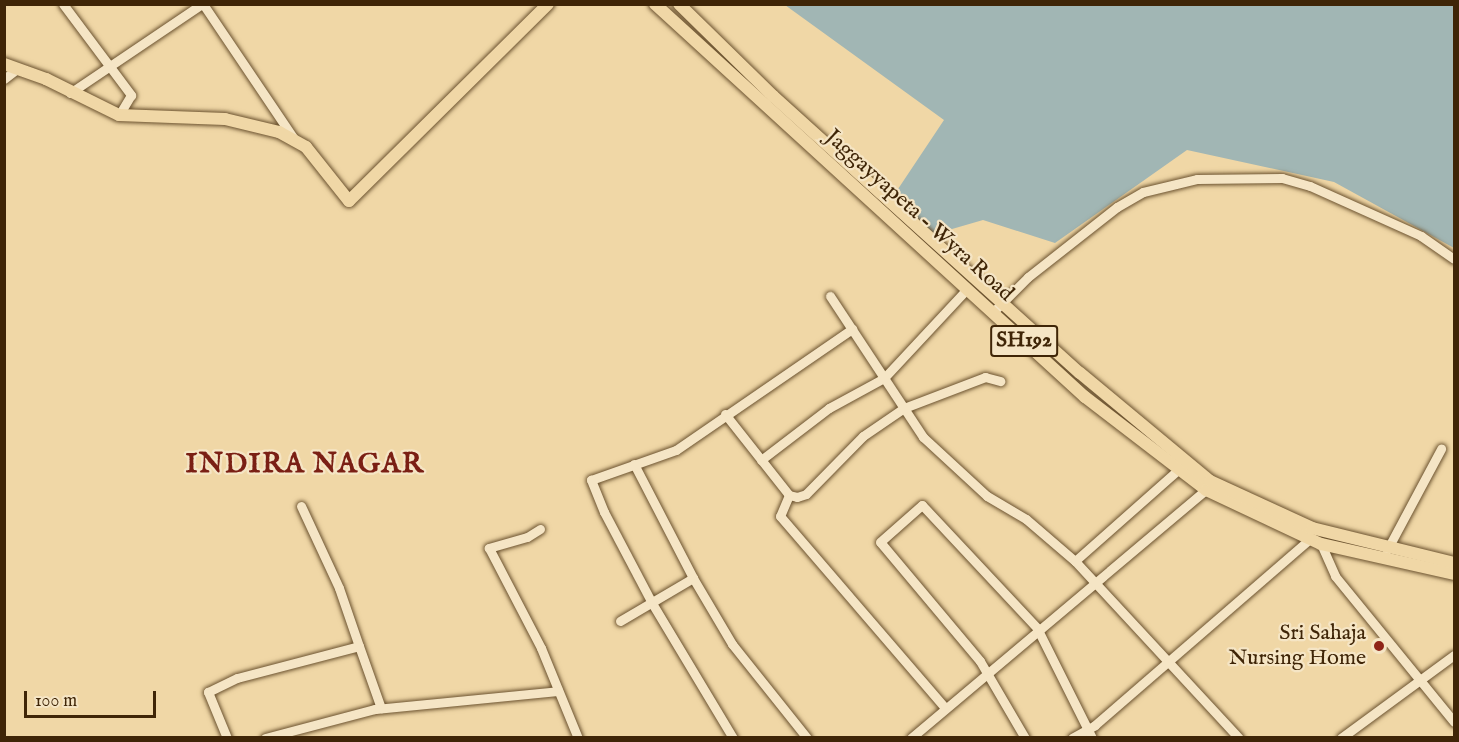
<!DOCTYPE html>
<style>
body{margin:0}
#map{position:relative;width:1459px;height:742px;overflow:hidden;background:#f0d7a6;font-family:"IM FELL English",serif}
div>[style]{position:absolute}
.water>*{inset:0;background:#a1b6b4}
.roads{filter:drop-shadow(0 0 2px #6b522f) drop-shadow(0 0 2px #6b522f)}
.minor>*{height:9px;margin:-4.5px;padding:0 4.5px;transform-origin:4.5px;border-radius:4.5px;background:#f5e5c5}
.major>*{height:12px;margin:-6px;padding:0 6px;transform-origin:6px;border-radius:6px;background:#f0d7a6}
.dots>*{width:16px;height:16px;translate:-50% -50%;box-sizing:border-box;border:3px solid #f5e5c5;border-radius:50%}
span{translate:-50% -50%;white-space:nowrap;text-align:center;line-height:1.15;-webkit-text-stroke:4.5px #f5e5c5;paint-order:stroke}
.shield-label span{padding:2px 4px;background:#f5e5c5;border:2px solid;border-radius:4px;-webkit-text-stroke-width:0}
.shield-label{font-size:21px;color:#3f2507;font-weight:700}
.street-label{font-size:22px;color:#3f2507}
.poi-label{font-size:22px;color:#3f2507}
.right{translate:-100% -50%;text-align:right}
.district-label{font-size:28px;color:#7a1f14;font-weight:700;letter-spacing:1.5px}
.frame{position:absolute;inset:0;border:6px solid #3f2507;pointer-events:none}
.scale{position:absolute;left:24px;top:691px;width:132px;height:27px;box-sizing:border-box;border:3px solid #3f2507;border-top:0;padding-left:8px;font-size:18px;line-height:21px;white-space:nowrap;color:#3f2507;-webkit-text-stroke:4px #f5e5c5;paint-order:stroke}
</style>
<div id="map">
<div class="water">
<div style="clip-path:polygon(785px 5px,1454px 5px,1454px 248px,1334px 182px,1187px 150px,1055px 243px,983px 220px,928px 236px,890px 201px,944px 120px)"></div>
</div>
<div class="roads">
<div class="minor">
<div style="left:63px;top:4px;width:114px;rotate:53.2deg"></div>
<div style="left:131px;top:95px;width:23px;rotate:121deg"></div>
<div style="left:203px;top:4px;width:163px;rotate:56deg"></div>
<div style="left:4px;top:79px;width:18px;rotate:-38deg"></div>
<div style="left:70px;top:93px;width:159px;rotate:-34deg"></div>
<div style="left:830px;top:296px;width:169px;rotate:56.6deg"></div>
<div style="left:923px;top:437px;width:87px;rotate:42.7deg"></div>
<div style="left:987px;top:496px;width:45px;rotate:30.5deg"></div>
<div style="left:1026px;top:519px;width:65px;rotate:40.6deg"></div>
<div style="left:1075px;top:561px;width:241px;rotate:47.2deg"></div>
<div style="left:993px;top:312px;width:49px;rotate:-45deg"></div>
<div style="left:1028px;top:277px;width:113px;rotate:-38.2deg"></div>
<div style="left:1117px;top:207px;width:30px;rotate:-30deg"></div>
<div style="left:1143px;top:192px;width:56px;rotate:-13.5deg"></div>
<div style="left:1197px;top:179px;width:85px;rotate:-0.7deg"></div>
<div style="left:1282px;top:178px;width:29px;rotate:16deg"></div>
<div style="left:1310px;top:186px;width:122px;rotate:24.2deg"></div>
<div style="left:1421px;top:236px;width:40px;rotate:34.9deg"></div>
<div style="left:725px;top:414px;width:103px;rotate:51.7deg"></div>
<div style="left:789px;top:495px;width:8px;rotate:14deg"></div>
<div style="left:797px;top:497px;width:9px;rotate:-18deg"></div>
<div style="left:806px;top:494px;width:81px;rotate:-45.5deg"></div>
<div style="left:863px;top:436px;width:50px;rotate:-34.3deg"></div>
<div style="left:904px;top:408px;width:87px;rotate:-20.9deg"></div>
<div style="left:985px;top:377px;width:16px;rotate:15deg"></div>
<div style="left:761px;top:460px;width:86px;rotate:-37.4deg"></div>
<div style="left:829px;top:408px;width:63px;rotate:-28.6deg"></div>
<div style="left:884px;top:378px;width:122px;rotate:-47deg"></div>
<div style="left:634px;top:464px;width:128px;rotate:62.6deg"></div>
<div style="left:693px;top:578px;width:77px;rotate:59.4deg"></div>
<div style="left:732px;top:644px;width:120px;rotate:51.4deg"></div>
<div style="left:789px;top:495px;width:23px;rotate:113deg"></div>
<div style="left:780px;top:516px;width:253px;rotate:49.3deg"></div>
<div style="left:301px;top:506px;width:90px;rotate:65.1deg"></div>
<div style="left:339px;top:588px;width:61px;rotate:71deg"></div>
<div style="left:540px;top:529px;width:15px;rotate:148deg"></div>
<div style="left:527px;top:537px;width:40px;rotate:164deg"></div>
<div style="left:489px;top:548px;width:113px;rotate:62.5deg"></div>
<div style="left:541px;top:648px;width:97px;rotate:67.7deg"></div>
<div style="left:1321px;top:544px;width:35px;rotate:66deg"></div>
<div style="left:1335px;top:576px;width:188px;rotate:50.8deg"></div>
<div style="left:1387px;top:550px;width:115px;rotate:-61.9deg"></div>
<div style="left:1075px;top:561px;width:139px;rotate:-41.5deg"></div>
<div style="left:620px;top:621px;width:85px;rotate:-30.5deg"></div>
<div style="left:227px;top:738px;width:50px;rotate:-112.4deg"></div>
<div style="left:208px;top:692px;width:32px;rotate:-26deg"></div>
<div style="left:237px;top:678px;width:126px;rotate:-14.7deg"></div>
<div style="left:359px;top:646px;width:66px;rotate:70.5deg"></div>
<div style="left:265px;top:738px;width:114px;rotate:-14.8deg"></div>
<div style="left:375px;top:709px;width:184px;rotate:-5.6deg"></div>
<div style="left:733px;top:738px;width:157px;rotate:-121deg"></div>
<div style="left:652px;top:603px;width:103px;rotate:-117.8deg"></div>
<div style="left:604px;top:512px;width:35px;rotate:-112deg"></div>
<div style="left:591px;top:480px;width:90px;rotate:-19.4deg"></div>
<div style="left:676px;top:450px;width:214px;rotate:-34.5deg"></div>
<div style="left:911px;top:738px;width:385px;rotate:-40.1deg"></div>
<div style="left:1025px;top:738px;width:89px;rotate:-120.3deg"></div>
<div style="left:980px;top:661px;width:155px;rotate:-130deg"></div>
<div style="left:880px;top:542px;width:56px;rotate:-41.4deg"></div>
<div style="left:922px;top:505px;width:168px;rotate:46.9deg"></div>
<div style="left:1037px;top:628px;width:123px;rotate:63.4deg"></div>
<div style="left:1072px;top:738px;width:26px;rotate:-29deg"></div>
<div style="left:1095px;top:725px;width:284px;rotate:-40.9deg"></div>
<div style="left:1341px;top:738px;width:140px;rotate:-36.3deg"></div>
</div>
<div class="major">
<div style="left:655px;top:4px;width:583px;rotate:42.43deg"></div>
<div style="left:1085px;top:397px;width:153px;rotate:37.5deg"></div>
<div style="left:1206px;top:490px;width:127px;rotate:25.2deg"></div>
<div style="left:1321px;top:544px;width:136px;rotate:12.7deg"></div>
<div style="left:679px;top:4px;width:132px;rotate:44.4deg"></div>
<div style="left:773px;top:96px;width:413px;rotate:42.1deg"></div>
<div style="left:1080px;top:373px;width:169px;rotate:39.7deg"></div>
<div style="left:1210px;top:481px;width:112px;rotate:24.7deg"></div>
<div style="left:1312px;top:528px;width:146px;rotate:13.8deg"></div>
<div style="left:4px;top:64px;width:45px;rotate:19.7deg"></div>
<div style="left:46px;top:79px;width:81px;rotate:26.3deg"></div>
<div style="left:119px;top:115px;width:106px;rotate:2.2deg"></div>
<div style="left:225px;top:119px;width:56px;rotate:13.5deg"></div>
<div style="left:279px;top:132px;width:31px;rotate:29deg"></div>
<div style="left:306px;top:147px;width:69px;rotate:51.5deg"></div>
<div style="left:349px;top:201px;width:280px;rotate:-44.7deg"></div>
</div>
</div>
<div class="dots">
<div style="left:1379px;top:646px;background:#8f2418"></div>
</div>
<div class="shield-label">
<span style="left:1024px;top:341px">SH192</span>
</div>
<div class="street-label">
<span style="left:919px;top:216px;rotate:42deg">Jaggayyapeta - Wyra Road</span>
</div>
<div class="poi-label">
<span class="right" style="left:1366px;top:646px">Sri Sahaja<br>Nursing Home</span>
</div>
<div class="district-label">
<span style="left:305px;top:465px">INDIRA NAGAR</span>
</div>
<div class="frame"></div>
<div class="scale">100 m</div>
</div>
